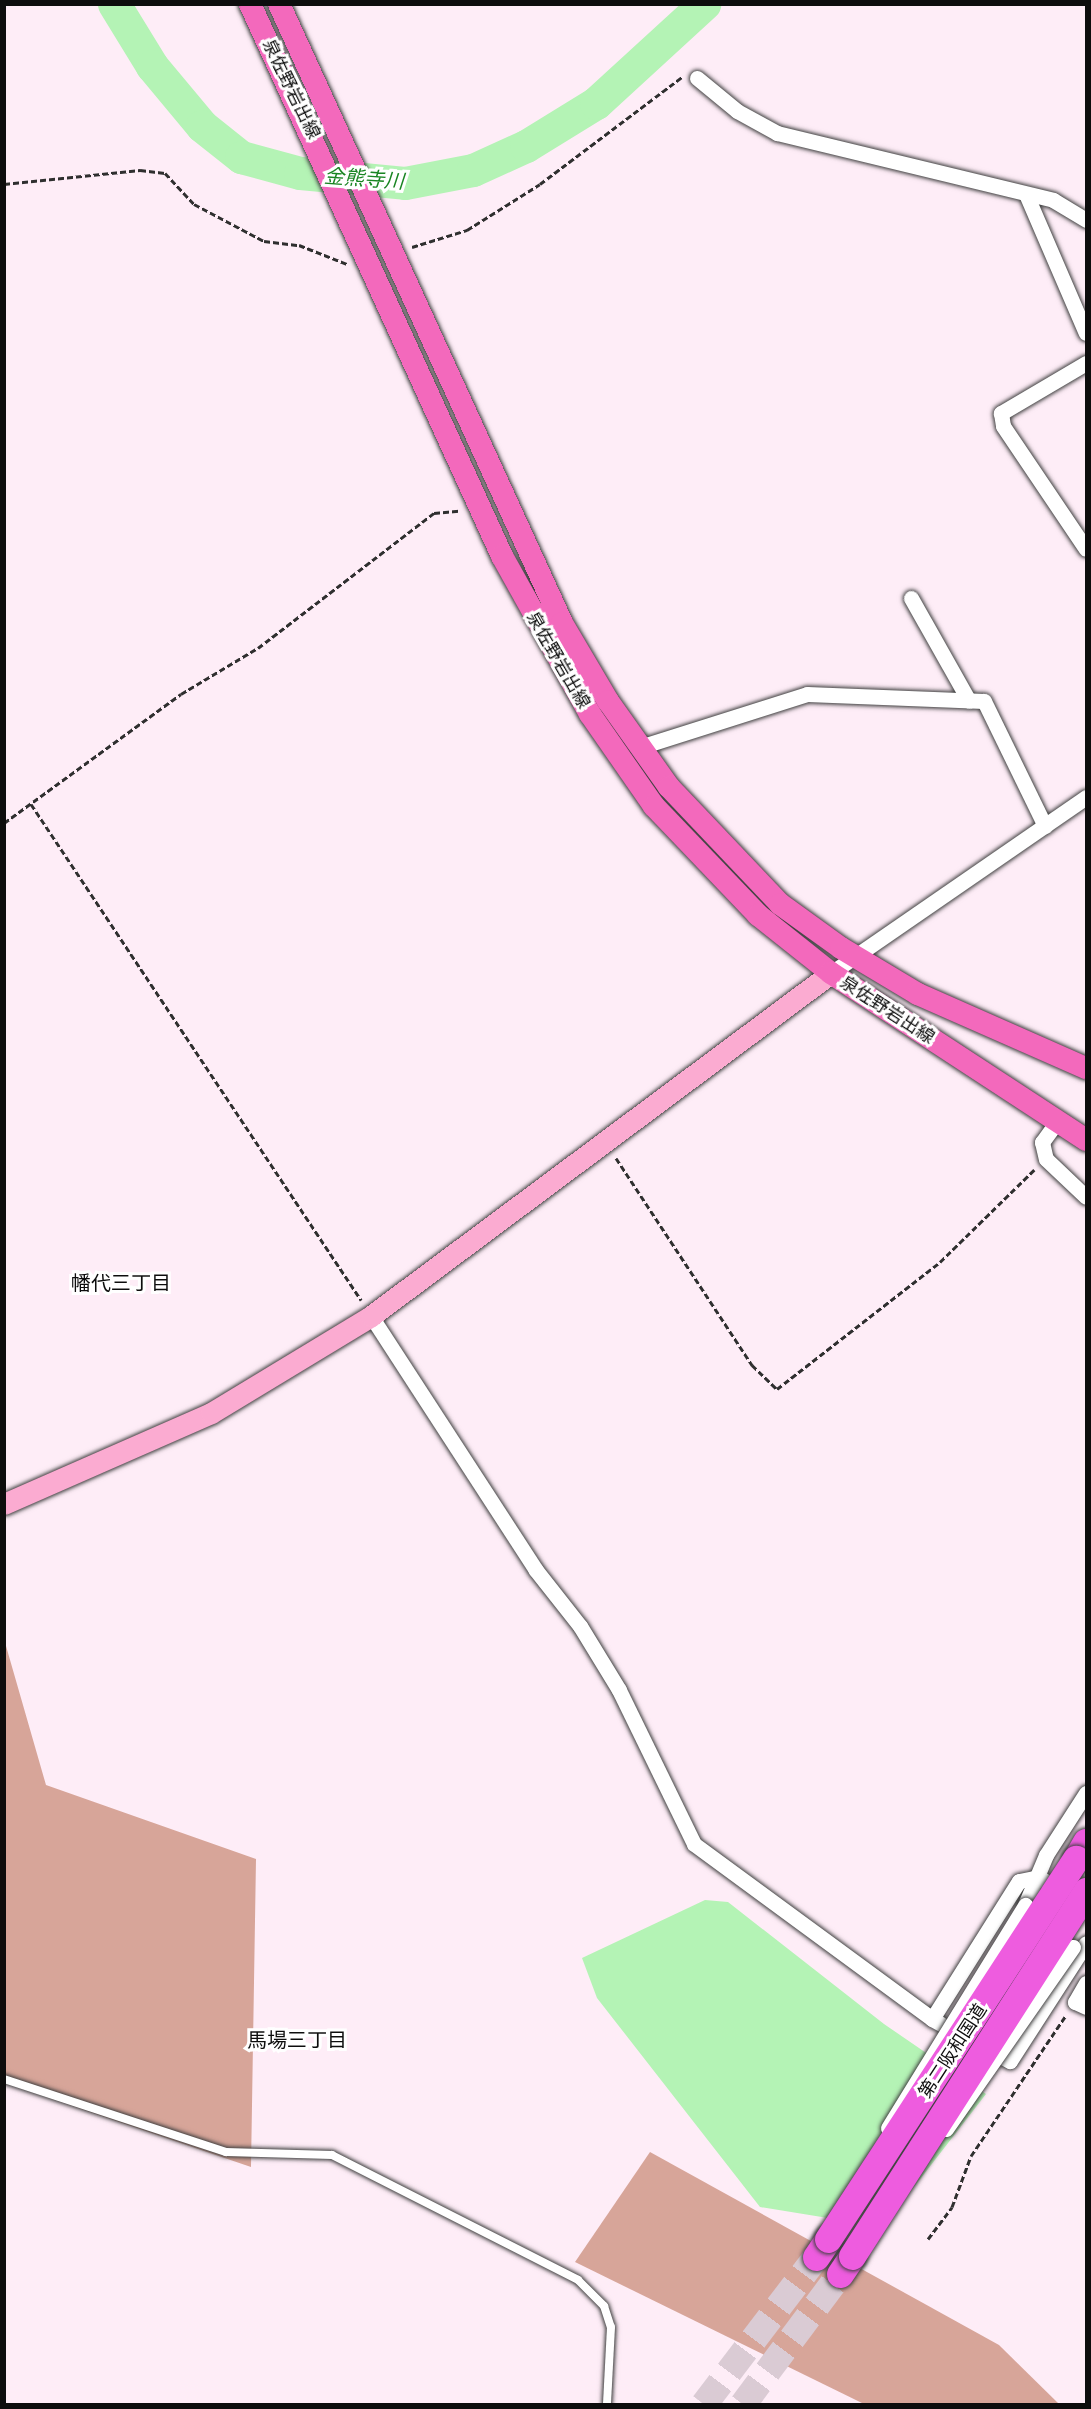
<!DOCTYPE html>
<meta charset="utf-8">
<style>
body{margin:0}
#map{position:relative;width:1091px;height:2409px;overflow:hidden;background:#feedf7;font-family:Lora,"Noto Sans JP",serif}
div>[style]{position:absolute}
.forest>*{inset:0;background:#d7a599}
.water>*{inset:0;background:#b4f3b5}
.river>*{height:33px;margin:-16.5px;padding:0 16.5px;transform-origin:16.5px;border-radius:16.5px;background:#b4f3b5}
.highway-tunnel>*{height:27px;margin-top:-13.5px;transform-origin:0;background:repeating-linear-gradient(90deg,#dacbd4 0 27px,transparent 0 41px)}
.path>*{height:3px;margin-top:-1.5px;transform-origin:0;background:repeating-linear-gradient(90deg,#2f2f2f 0 6px,transparent 0 9px)}
.roads{filter:drop-shadow(0 0 2px #404040) drop-shadow(0 0 2px #404040)}
.lane>*{height:8px;margin:-4px;padding:0 4px;transform-origin:4px;border-radius:4px;background:#fff}
.street>*{height:15px;margin:-7.5px;padding:0 7.5px;transform-origin:7.5px;border-radius:7.5px;background:#fff}
.secondary>*{height:21px;margin:-10.5px;padding:0 10.5px;transform-origin:10.5px;border-radius:10.5px;background:#fbabd1}
.primary>*{height:22px;margin:-11px;padding:0 11px;transform-origin:11px;border-radius:11px;background:#f369bc}
.highway>*{height:27px;margin:-13.5px;padding:0 13.5px;transform-origin:13.5px;border-radius:13.5px;background:#ee5cdf}
.bridges{filter:drop-shadow(0 0 2px #404040) drop-shadow(0 0 2px #404040)}
.street-bridge>*{height:15px;margin:-7.5px;padding:0 7.5px;transform-origin:7.5px;border-radius:7.5px;background:#fff}
.highway-bridge>*{height:27px;margin:-13.5px;padding:0 13.5px;transform-origin:13.5px;border-radius:13.5px;background:#ee5cdf}
span{translate:-50% -50%;white-space:nowrap;text-align:center;line-height:1.15;-webkit-text-stroke:6px #fff;paint-order:stroke}
.street-label{font-size:18px;color:#0d0d0d}
.water-label{font-size:20px;color:#1a8523;font-style:italic}
.neighbourhood-label{font-size:20px;color:#0d0d0d}
.frame{position:absolute;inset:0;border:6px solid #0d0d0d;pointer-events:none}
</style>
<div id="map">
<div class="forest">
<div style="clip-path:polygon(4px 1639px,46px 1785px,256px 1859px,251px 2167px,5px 2083px)"></div>
<div style="clip-path:polygon(650px 2152px,999px 2345px,1059px 2404px,864px 2404px,575px 2262px)"></div>
</div>
<div class="water">
<div style="clip-path:polygon(705px 1900px,728px 1902px,884px 2024px,986px 2094px,883px 2227px,760px 2207px,597px 1998px,582px 1958px)"></div>
</div>
<div class="river">
<div style="left:114px;top:4px;width:73px;rotate:58.5deg"></div>
<div style="left:152px;top:66px;width:78px;rotate:50.2deg"></div>
<div style="left:202px;top:126px;width:50px;rotate:38.5deg"></div>
<div style="left:241px;top:157px;width:61px;rotate:15.2deg"></div>
<div style="left:300px;top:173px;width:105px;rotate:5.4deg"></div>
<div style="left:405px;top:183px;width:69px;rotate:-10.8deg"></div>
<div style="left:473px;top:170px;width:58px;rotate:-24.4deg"></div>
<div style="left:526px;top:146px;width:82px;rotate:-31.6deg"></div>
<div style="left:596px;top:103px;width:147px;rotate:-42.5deg"></div>
</div>
<div class="highway-tunnel">
<div style="left:704px;top:2404px;width:185px;rotate:-52.7deg"></div>
<div style="left:743px;top:2404px;width:162px;rotate:-53.3deg"></div>
</div>
<div class="path">
<div style="left:4px;top:184px;width:137px;rotate:-5.9deg"></div>
<div style="left:140px;top:170px;width:25px;rotate:7deg"></div>
<div style="left:165px;top:173px;width:42px;rotate:46.9deg"></div>
<div style="left:194px;top:204px;width:79px;rotate:27.9deg"></div>
<div style="left:264px;top:241px;width:35px;rotate:7deg"></div>
<div style="left:299px;top:245px;width:52px;rotate:21.6deg"></div>
<div style="left:412px;top:247px;width:58px;rotate:-17.2deg"></div>
<div style="left:467px;top:230px;width:86px;rotate:-32.2deg"></div>
<div style="left:540px;top:184px;width:178px;rotate:-37deg"></div>
<div style="left:31px;top:804px;width:596px;rotate:56.36deg"></div>
<div style="left:4px;top:823px;width:219px;rotate:-36.1deg"></div>
<div style="left:181px;top:694px;width:90px;rotate:-30.9deg"></div>
<div style="left:258px;top:648px;width:222px;rotate:-37.5deg"></div>
<div style="left:434px;top:513px;width:25px;rotate:-5deg"></div>
<div style="left:616px;top:1158px;width:248px;rotate:56.7deg"></div>
<div style="left:752px;top:1365px;width:35px;rotate:44deg"></div>
<div style="left:777px;top:1389px;width:207px;rotate:-37.9deg"></div>
<div style="left:940px;top:1262px;width:132px;rotate:-44.4deg"></div>
<div style="left:928px;top:2239px;width:40px;rotate:-53deg"></div>
<div style="left:952px;top:2207px;width:54px;rotate:-69.6deg"></div>
<div style="left:971px;top:2156px;width:170px;rotate:-56deg"></div>
</div>
<div class="roads">
<div class="lane">
<div style="left:4px;top:2079px;width:234px;rotate:18.2deg"></div>
<div style="left:226px;top:2152px;width:106px;rotate:1.6deg"></div>
<div style="left:332px;top:2155px;width:276px;rotate:26.9deg"></div>
<div style="left:578px;top:2280px;width:37px;rotate:45deg"></div>
<div style="left:604px;top:2306px;width:22px;rotate:72deg"></div>
<div style="left:611px;top:2327px;width:77px;rotate:93deg"></div>
</div>
<div class="street">
<div style="left:697px;top:78px;width:52px;rotate:39.5deg"></div>
<div style="left:737px;top:111px;width:46px;rotate:28.8deg"></div>
<div style="left:777px;top:133px;width:284px;rotate:13.6deg"></div>
<div style="left:1053px;top:200px;width:39px;rotate:31deg"></div>
<div style="left:1026px;top:194px;width:151px;rotate:66.7deg"></div>
<div style="left:1086px;top:363px;width:99px;rotate:149.5deg"></div>
<div style="left:1001px;top:413px;width:13px;rotate:81deg"></div>
<div style="left:1003px;top:426px;width:148px;rotate:56deg"></div>
<div style="left:911px;top:598px;width:118px;rotate:60.6deg"></div>
<div style="left:640px;top:747px;width:175px;rotate:-17.6deg"></div>
<div style="left:807px;top:694px;width:177px;rotate:2.3deg"></div>
<div style="left:984px;top:701px;width:139px;rotate:64deg"></div>
<div style="left:831px;top:973px;width:310px;rotate:-34.6deg"></div>
<div style="left:1056px;top:1123px;width:24px;rotate:126deg"></div>
<div style="left:1042px;top:1142px;width:17px;rotate:77deg"></div>
<div style="left:1046px;top:1159px;width:55px;rotate:43.5deg"></div>
<div style="left:371px;top:1316px;width:302px;rotate:57deg"></div>
<div style="left:535px;top:1569px;width:73px;rotate:51.7deg"></div>
<div style="left:580px;top:1626px;width:75px;rotate:58.6deg"></div>
<div style="left:619px;top:1690px;width:171px;rotate:64deg"></div>
<div style="left:694px;top:1844px;width:295px;rotate:36.3deg"></div>
<div style="left:1025px;top:1905px;width:54px;rotate:-67.2deg"></div>
<div style="left:1046px;top:1855px;width:74px;rotate:-57.2deg"></div>
<div style="left:1086px;top:1983px;width:22px;rotate:120deg"></div>
<div style="left:1075px;top:2002px;width:12px;rotate:24deg"></div>
<div style="left:941px;top:2024px;width:10px;rotate:-151deg"></div>
<div style="left:932px;top:2019px;width:163px;rotate:-57.8deg"></div>
<div style="left:1019px;top:1881px;width:20px;rotate:-11deg"></div>
<div style="left:1039px;top:1877px;width:29px;rotate:34deg"></div>
<div style="left:988px;top:2049px;width:25px;rotate:29deg"></div>
<div style="left:1010px;top:2061px;width:140px;rotate:-57.2deg"></div>
</div>
<div class="secondary">
<div style="left:4px;top:1504px;width:226px;rotate:-23.7deg"></div>
<div style="left:211px;top:1413px;width:187px;rotate:-31.2deg"></div>
<div style="left:371px;top:1316px;width:574px;rotate:-36.71deg"></div>
</div>
<div class="primary">
<div style="left:250px;top:4px;width:607px;rotate:65.46deg"></div>
<div style="left:502px;top:556px;width:181px;rotate:60.9deg"></div>
<div style="left:590px;top:714px;width:112px;rotate:55.2deg"></div>
<div style="left:654px;top:806px;width:151px;rotate:46.3deg"></div>
<div style="left:758px;top:915px;width:93px;rotate:38.5deg"></div>
<div style="left:831px;top:973px;width:305px;rotate:33.2deg"></div>
<div style="left:279px;top:4px;width:681px;rotate:65.43deg"></div>
<div style="left:562px;top:623px;width:91px;rotate:59.5deg"></div>
<div style="left:608px;top:701px;width:105px;rotate:54.7deg"></div>
<div style="left:669px;top:787px;width:161px;rotate:46.5deg"></div>
<div style="left:780px;top:904px;width:75px;rotate:35.8deg"></div>
<div style="left:841px;top:948px;width:90px;rotate:30.9deg"></div>
<div style="left:918px;top:994px;width:184px;rotate:23.8deg"></div>
</div>
<div class="highway">
<div style="left:1076px;top:1859px;width:20px;rotate:-60deg"></div>
<div style="left:816px;top:2257px;width:22px;rotate:-56deg"></div>
<div style="left:840px;top:2274px;width:22px;rotate:-56deg"></div>
</div>
</div>
<div class="bridges">
<div class="street-bridge">
<div style="left:888px;top:2128px;width:262px;rotate:-58.4deg"></div>
<div style="left:946px;top:2129px;width:222px;rotate:-55.1deg"></div>
</div>
<div class="highway-bridge">
<div style="left:828px;top:2239px;width:454px;rotate:-56.9deg"></div>
<div style="left:852px;top:2256px;width:434px;rotate:-57.3deg"></div>
</div>
</div>
<div class="street-label">
<span style="left:291px;top:89px;rotate:64deg">泉佐野岩出線</span>
<span style="left:558px;top:660px;rotate:60deg">泉佐野岩出線</span>
<span style="left:887px;top:1010px;rotate:33deg">泉佐野岩出線</span>
<span style="left:953px;top:2051px;rotate:-57deg">第二阪和国道</span>
</div>
<div class="water-label">
<span style="left:364px;top:178px;rotate:4deg">金熊寺川</span>
</div>
<div class="neighbourhood-label">
<span style="left:121px;top:1282px">幡代三丁目</span>
<span style="left:297px;top:2039px">馬場三丁目</span>
</div>
<div class="frame"></div>
</div>
